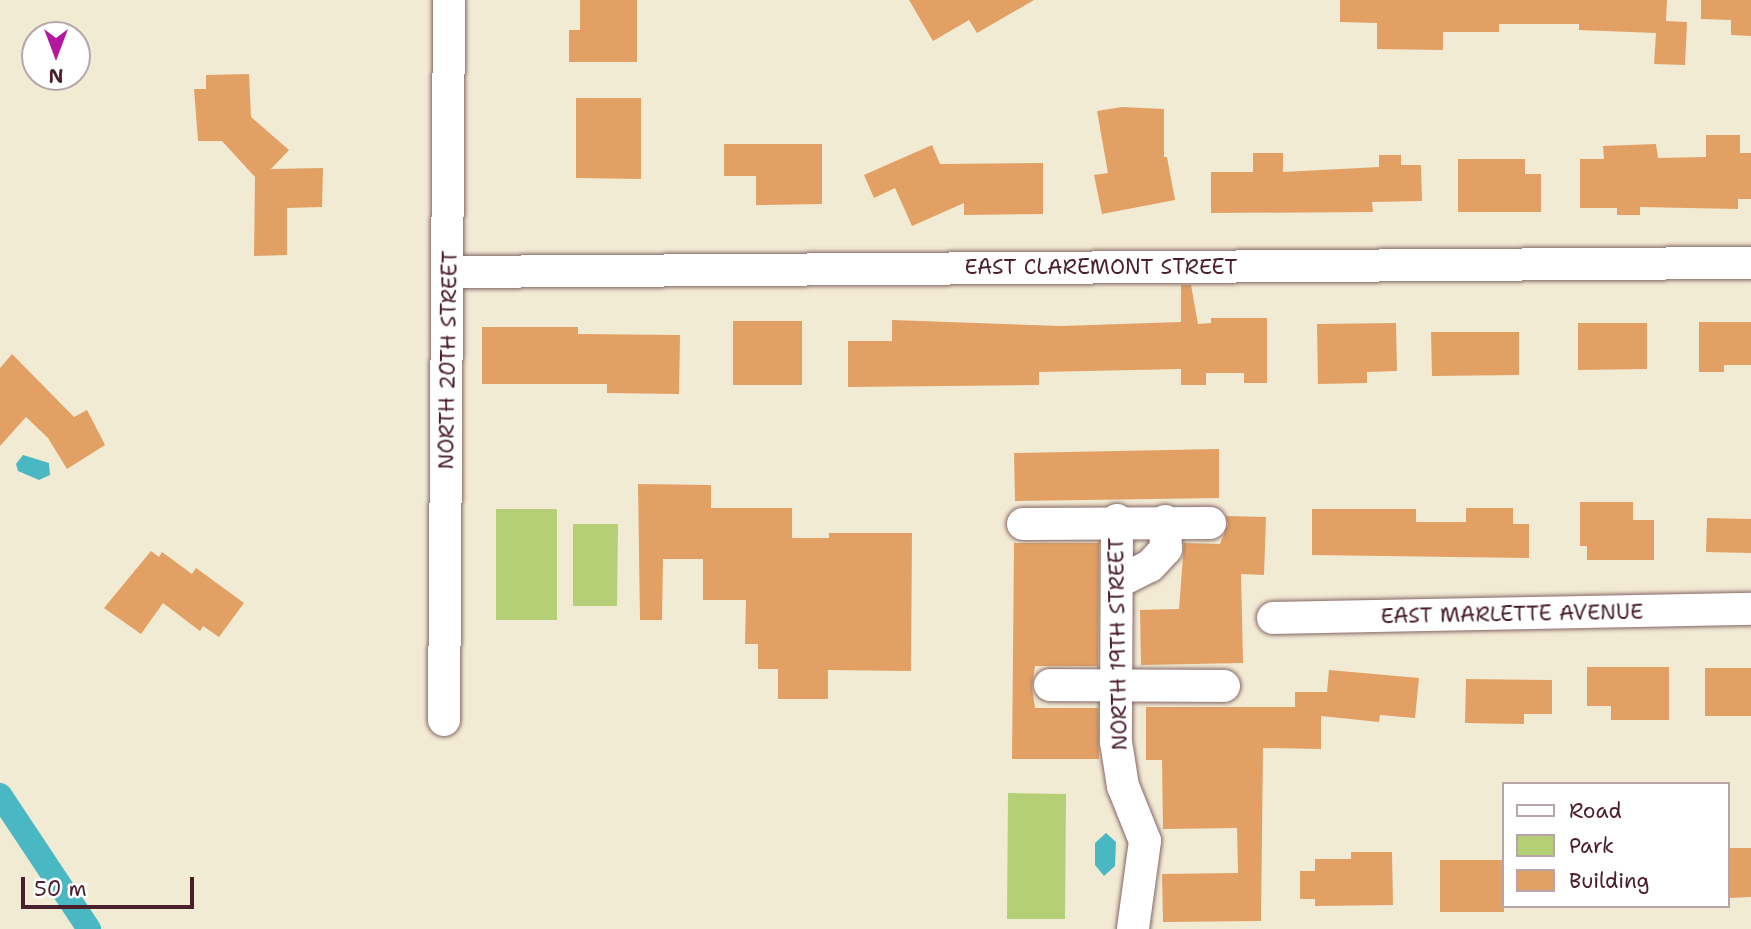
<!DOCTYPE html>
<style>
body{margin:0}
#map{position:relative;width:1751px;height:929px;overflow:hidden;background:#f2ebd4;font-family:"Shantell Sans",sans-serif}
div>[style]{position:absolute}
.green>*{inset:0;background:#b4cf75}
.water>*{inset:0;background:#49b8c2}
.canal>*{height:24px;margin:-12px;padding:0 12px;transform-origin:12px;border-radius:12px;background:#49b8c2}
.building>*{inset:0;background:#e2a064}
.roads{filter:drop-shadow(0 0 2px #856666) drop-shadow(0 0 2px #856666)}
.minor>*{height:32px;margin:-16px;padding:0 16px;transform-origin:16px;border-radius:16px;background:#fff}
span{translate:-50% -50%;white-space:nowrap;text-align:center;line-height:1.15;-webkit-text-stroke:7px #fff;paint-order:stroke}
.street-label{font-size:21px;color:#4a1f2b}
.legend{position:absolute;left:1502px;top:782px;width:228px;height:126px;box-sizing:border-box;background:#fff;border:2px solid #b7a5aa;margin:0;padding:9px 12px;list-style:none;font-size:21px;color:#4a1f2b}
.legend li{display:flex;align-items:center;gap:14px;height:35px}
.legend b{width:35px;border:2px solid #b7a5aa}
.north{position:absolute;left:21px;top:21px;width:70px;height:70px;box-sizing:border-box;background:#fff;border:2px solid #b7a5aa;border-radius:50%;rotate:180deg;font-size:19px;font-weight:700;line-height:28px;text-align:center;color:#4a1f2b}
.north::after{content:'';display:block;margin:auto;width:24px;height:32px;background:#b5179e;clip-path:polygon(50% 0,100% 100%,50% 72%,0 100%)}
.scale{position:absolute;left:21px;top:877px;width:173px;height:32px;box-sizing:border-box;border:4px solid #4a1f2b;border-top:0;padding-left:9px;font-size:21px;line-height:24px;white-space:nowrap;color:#4a1f2b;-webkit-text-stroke:5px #fff;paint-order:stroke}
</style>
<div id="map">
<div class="green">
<div style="clip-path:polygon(496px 509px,557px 509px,557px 620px,496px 620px)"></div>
<div style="clip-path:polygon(573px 524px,618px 524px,617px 606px,573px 606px)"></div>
<div style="clip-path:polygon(1008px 793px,1066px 794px,1065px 919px,1007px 919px)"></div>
</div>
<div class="water">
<div style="clip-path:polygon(23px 455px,49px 463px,50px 475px,39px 480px,18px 471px,16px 464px)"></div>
<div style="clip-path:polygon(1106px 833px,1116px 842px,1115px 866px,1104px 876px,1095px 865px,1095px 843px)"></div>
</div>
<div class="canal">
<div style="left:0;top:795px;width:161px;rotate:56.4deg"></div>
</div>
<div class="building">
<div style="clip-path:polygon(580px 0,637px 0,637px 62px,569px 62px,569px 30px,580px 30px)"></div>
<div style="clip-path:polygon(909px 0,1034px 0,977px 33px,969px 20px,933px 41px)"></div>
<div style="clip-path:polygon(1340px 0,1667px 0,1666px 21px,1687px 22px,1685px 65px,1654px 64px,1656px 33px,1579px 30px,1579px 24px,1499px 24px,1499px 32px,1443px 32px,1443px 50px,1377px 49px,1377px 23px,1340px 22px)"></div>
<div style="clip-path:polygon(1701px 0,1751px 0,1751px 36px,1731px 35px,1731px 20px,1701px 19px)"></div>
<div style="clip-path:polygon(249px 74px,251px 117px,289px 150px,271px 169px,323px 168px,322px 207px,287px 208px,287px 255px,254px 256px,255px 177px,222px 141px,198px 141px,194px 89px,206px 89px,206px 75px)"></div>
<div style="clip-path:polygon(576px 98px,641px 98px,641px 179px,576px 178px)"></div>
<div style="clip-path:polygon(1122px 107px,1164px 109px,1164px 157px,1167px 157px,1175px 200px,1102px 214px,1094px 175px,1108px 173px,1097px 111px)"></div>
<div style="clip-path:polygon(1706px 135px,1740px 135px,1740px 153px,1751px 153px,1751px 199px,1738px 199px,1738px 209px,1640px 207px,1640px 215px,1617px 215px,1617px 208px,1580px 208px,1580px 159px,1604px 159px,1603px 146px,1656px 144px,1658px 158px,1706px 157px)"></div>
<div style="clip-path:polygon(724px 144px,822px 144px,822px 204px,756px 205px,756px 176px,724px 176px)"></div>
<div style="clip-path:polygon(932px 145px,940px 164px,1043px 163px,1043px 214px,964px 215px,964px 203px,912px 226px,895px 188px,874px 198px,864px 175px)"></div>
<div style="clip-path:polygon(1253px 153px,1283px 153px,1283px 172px,1379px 167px,1379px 155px,1401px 155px,1401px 165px,1421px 165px,1422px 201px,1372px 202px,1373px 212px,1211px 213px,1211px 172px,1253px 172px)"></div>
<div style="clip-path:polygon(1458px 159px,1525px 159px,1525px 174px,1541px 174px,1541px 212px,1458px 212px)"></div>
<div style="clip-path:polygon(1181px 285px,1191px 285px,1198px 324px,1211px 323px,1211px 318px,1267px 318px,1267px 383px,1244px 383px,1244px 373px,1206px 373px,1206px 385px,1181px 385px,1181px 369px,1039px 372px,1039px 385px,848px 387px,848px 341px,892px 341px,892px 320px,1061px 326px,1181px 322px)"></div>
<div style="clip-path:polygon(733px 321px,802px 321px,802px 385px,733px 385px)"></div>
<div style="clip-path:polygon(1699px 322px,1751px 322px,1751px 365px,1724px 365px,1724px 372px,1699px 372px)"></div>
<div style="clip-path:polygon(1396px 323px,1397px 371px,1367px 372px,1367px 383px,1318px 384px,1317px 324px)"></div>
<div style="clip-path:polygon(1578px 323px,1647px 323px,1647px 369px,1578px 370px)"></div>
<div style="clip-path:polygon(482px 327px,578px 327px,578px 334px,680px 335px,679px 394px,607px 393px,607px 384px,482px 384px)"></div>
<div style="clip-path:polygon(1431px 332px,1519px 332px,1519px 375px,1432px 376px)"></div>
<div style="clip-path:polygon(12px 354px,74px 417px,87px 410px,105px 445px,67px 469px,48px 438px,26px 417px,0 446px,0 368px)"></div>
<div style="clip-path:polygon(1219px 449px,1219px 498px,1015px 501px,1014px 453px)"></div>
<div style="clip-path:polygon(638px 484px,711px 485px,711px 508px,792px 508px,792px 538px,829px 538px,829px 533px,912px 533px,911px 671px,828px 670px,828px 699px,778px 699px,778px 669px,758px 669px,758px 644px,745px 644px,746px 600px,703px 600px,703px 559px,663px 559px,662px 620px,640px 620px)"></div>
<div style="clip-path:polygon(1580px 502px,1633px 502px,1633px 520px,1654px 520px,1654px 560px,1587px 560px,1587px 546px,1580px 546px)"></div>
<div style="clip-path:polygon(1466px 508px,1513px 508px,1513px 524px,1529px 524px,1529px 558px,1312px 555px,1312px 509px,1416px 509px,1416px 522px,1466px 522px)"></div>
<div style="clip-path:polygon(1226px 516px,1266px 517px,1264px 575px,1241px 574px,1243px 663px,1141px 665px,1140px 610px,1179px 609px,1184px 543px,1220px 544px,1228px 524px)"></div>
<div style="clip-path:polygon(1707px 518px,1751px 519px,1751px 553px,1706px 552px)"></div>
<div style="clip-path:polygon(1014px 543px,1099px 543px,1098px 666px,1035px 666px,1032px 686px,1035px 708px,1098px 708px,1099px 759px,1012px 759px)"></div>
<div style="clip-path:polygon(151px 551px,159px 557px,162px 552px,192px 574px,196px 568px,244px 603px,219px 637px,203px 626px,200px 631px,163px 603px,141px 634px,104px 608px)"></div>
<div style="clip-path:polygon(1587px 667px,1669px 667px,1669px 720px,1611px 720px,1611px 706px,1587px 706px)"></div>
<div style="clip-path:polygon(1705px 668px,1751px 668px,1751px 716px,1705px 716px)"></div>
<div style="clip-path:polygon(1329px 670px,1419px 678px,1415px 718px,1380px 715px,1379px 722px,1321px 716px,1321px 749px,1263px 748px,1261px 921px,1163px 922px,1162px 874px,1238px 873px,1237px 828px,1163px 829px,1162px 760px,1146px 760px,1146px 707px,1295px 707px,1295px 692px,1327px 692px)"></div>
<div style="clip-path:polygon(1466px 679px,1552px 680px,1552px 714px,1524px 714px,1524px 724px,1465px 723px)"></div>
<div style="clip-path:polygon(1728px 848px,1751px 848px,1751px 897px,1728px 898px)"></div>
<div style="clip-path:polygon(1351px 852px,1392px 852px,1393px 905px,1315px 906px,1315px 899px,1300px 899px,1300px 871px,1315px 871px,1315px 859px,1351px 859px)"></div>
<div style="clip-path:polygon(1440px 860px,1504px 860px,1504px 912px,1440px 912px)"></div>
</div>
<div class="roads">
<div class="minor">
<div style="left:450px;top:272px;width:1301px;rotate:-0.4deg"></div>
<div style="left:1117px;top:520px;width:222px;rotate:90.3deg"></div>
<div style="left:1116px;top:742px;width:45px;rotate:81deg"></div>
<div style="left:1123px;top:786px;width:59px;rotate:68.2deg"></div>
<div style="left:1145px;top:841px;width:89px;rotate:97.8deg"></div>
<div style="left:1023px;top:524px;width:187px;rotate:-0.3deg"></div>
<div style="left:1118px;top:582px;width:36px;rotate:-27deg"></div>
<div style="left:1150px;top:566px;width:23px;rotate:-47deg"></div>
<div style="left:1166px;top:549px;width:28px;rotate:-92deg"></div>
<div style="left:1273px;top:618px;width:478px;rotate:-1.1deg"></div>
<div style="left:1050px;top:685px;width:174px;rotate:0.3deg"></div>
<div style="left:444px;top:720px;width:720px;rotate:-89.6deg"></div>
</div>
</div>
<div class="street-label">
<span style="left:1101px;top:267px">EAST CLAREMONT STREET</span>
<span style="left:448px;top:360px;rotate:-89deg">NORTH 20TH STREET</span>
<span style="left:1512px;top:614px;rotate:-1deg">EAST MARLETTE AVENUE</span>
<span style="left:1118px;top:644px;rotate:-91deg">NORTH 19TH STREET</span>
</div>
<ul class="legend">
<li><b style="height:9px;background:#fff"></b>Road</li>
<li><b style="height:19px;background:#b4cf75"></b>Park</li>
<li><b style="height:19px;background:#e2a064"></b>Building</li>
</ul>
<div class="north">N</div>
<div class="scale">50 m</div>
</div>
